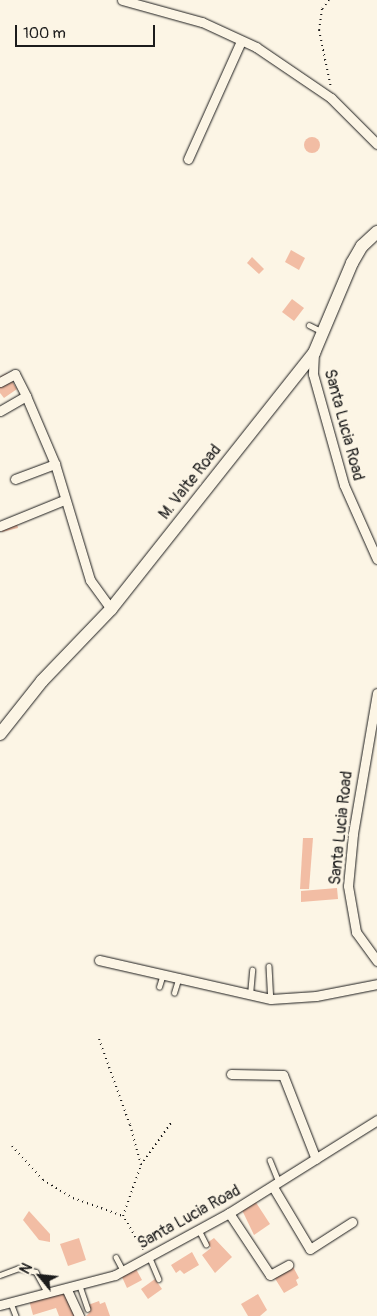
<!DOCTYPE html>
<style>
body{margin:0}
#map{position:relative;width:377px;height:1316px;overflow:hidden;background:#fcf5e5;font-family:Pangolin,sans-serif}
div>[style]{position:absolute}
.building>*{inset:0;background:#f2bda4}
.round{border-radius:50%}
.path>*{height:2px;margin-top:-1px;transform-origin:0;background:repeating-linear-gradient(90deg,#1c1c1c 0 1px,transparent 0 5px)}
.roads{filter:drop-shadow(0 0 1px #1c1c1c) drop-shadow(0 0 1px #1c1c1c)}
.lane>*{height:4.5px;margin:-2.25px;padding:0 2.25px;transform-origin:2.25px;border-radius:2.25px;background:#fcf5e5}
.street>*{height:9px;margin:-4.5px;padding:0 4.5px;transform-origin:4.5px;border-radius:4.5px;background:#fcf5e5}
.secondary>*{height:12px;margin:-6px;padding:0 6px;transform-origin:6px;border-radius:6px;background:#fcf5e5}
span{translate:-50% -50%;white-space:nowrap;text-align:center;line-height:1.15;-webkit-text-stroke:5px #fcf5e5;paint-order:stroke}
.street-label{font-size:16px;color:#1c1c1c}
.north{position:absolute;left:15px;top:1251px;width:50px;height:50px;-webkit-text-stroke:4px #fcf5e5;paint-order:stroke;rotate:298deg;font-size:14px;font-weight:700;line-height:20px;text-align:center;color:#1c1c1c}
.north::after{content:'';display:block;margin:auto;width:18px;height:22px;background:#1c1c1c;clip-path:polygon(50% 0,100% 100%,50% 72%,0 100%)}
.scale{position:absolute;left:15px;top:25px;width:140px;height:22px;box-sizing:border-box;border:2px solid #1c1c1c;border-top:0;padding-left:6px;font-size:15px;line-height:18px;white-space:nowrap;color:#1c1c1c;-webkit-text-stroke:4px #fcf5e5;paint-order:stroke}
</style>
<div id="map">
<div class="building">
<div class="round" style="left:304px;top:137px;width:16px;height:16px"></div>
<div style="clip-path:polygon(291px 250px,305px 258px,299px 270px,285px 262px)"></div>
<div style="clip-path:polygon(252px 257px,264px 269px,259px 274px,247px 263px)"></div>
<div style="clip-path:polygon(292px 299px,304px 308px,294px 321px,282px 312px)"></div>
<div style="clip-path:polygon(7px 373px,17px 389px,4px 398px,0 393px,0 377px)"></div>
<div style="clip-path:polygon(16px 519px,18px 528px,2px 532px,0 523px)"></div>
<div style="clip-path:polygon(303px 838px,313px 838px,309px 889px,300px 889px)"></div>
<div style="clip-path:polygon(337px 888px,338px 899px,301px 902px,301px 891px)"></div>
<div style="clip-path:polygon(255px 1201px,270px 1224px,254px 1235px,242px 1210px)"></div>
<div style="clip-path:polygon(29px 1211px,50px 1234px,50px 1242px,39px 1240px,23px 1220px)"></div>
<div style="clip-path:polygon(79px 1238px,86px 1260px,68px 1266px,60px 1244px)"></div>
<div style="clip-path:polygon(214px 1238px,232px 1257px,215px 1273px,202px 1255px,211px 1248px,207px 1243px)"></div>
<div style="clip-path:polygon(192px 1252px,199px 1265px,184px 1274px,180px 1270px,176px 1273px,171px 1265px)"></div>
<div style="clip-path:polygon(290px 1261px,299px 1278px,296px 1280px,298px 1285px,284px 1293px,271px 1272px)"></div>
<div style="clip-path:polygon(136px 1269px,142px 1280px,127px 1288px,122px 1277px)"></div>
<div style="clip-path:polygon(155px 1279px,162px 1289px,148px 1299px,141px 1289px)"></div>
<div style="clip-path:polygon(65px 1292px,76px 1316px,59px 1316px,56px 1308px,33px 1315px,29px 1300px)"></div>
<div style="clip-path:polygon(258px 1294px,267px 1310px,260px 1316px,248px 1316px,241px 1304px)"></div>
<div style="clip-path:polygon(99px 1301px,100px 1304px,105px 1302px,110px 1316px,86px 1316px,90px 1312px,88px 1305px)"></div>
</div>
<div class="path">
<div style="left:329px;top:0;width:11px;rotate:128deg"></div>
<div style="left:322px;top:9px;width:21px;rotate:98deg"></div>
<div style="left:319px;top:30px;width:59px;rotate:78.3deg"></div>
<div style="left:99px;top:1039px;width:91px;rotate:70.2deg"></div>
<div style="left:130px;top:1125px;width:41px;rotate:74.6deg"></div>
<div style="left:12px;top:1146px;width:46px;rotate:47.6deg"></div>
<div style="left:43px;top:1180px;width:35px;rotate:31deg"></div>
<div style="left:73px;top:1198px;width:53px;rotate:19.8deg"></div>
<div style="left:143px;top:1250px;width:39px;rotate:-120deg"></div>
<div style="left:123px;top:1216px;width:54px;rotate:-70.6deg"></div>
<div style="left:141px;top:1165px;width:52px;rotate:-54.5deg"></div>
</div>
<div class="roads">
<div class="lane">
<div style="left:309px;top:325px;width:13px;rotate:27deg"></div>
<div style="left:269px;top:966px;width:33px;rotate:87deg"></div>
<div style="left:159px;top:987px;width:14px;rotate:-73deg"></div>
<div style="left:174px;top:993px;width:17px;rotate:-73deg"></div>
<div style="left:250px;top:995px;width:25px;rotate:-85deg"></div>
<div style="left:270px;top:1160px;width:24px;rotate:68deg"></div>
<div style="left:199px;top:1230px;width:16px;rotate:63deg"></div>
<div style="left:149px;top:1256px;width:25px;rotate:67deg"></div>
<div style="left:116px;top:1257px;width:15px;rotate:62deg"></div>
<div style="left:0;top:1275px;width:20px;rotate:-20deg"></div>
<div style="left:19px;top:1268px;width:17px;rotate:13deg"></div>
<div style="left:36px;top:1272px;width:25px;rotate:61deg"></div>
<div style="left:80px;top:1286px;width:24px;rotate:71deg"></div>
<div style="left:11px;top:1303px;width:14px;rotate:69deg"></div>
</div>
<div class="street">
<div style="left:122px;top:0;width:83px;rotate:15.4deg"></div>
<div style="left:202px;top:22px;width:60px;rotate:24.8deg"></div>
<div style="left:256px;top:47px;width:91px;rotate:34.2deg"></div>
<div style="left:331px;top:98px;width:65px;rotate:45deg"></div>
<div style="left:188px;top:159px;width:129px;rotate:-65.8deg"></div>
<div style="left:314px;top:353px;width:21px;rotate:93deg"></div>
<div style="left:313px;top:374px;width:115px;rotate:74.4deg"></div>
<div style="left:344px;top:485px;width:81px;rotate:66deg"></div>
<div style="left:0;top:382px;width:17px;rotate:-28deg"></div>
<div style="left:15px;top:374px;width:25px;rotate:63deg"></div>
<div style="left:0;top:411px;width:30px;rotate:-30deg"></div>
<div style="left:26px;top:396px;width:74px;rotate:66.9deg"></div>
<div style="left:55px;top:464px;width:121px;rotate:73.2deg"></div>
<div style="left:90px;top:580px;width:36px;rotate:54deg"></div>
<div style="left:15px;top:479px;width:43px;rotate:-20.6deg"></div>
<div style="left:0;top:526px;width:69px;rotate:-22.1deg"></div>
<div style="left:377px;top:693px;width:143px;rotate:99.7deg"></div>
<div style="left:353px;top:834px;width:52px;rotate:95.5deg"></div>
<div style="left:348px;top:886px;width:47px;rotate:80.1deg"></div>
<div style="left:356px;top:932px;width:36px;rotate:54deg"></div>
<div style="left:99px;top:960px;width:176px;rotate:12.8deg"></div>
<div style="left:271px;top:999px;width:45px;rotate:-3.8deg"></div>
<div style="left:316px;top:996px;width:62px;rotate:-11.1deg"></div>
<div style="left:231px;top:1074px;width:52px;rotate:1.1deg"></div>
<div style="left:283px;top:1075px;width:90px;rotate:68.6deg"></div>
<div style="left:273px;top:1187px;width:72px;rotate:59.2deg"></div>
<div style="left:310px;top:1249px;width:50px;rotate:-32.7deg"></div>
<div style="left:229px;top:1213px;width:74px;rotate:56.5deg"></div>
<div style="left:270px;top:1275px;width:21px;rotate:-29deg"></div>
<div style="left:67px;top:1290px;width:29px;rotate:65deg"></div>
<div style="left:0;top:1305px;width:119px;rotate:-14.6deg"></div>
<div style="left:115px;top:1275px;width:130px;rotate:-28.5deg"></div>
<div style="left:229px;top:1213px;width:175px;rotate:-32.1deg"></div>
</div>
<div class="secondary">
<div style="left:0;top:734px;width:68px;rotate:-51.6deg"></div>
<div style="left:42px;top:681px;width:100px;rotate:-46.2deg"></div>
<div style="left:111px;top:609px;width:327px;rotate:-51.6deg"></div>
<div style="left:314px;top:353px;width:98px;rotate:-67.1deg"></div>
<div style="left:352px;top:263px;width:20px;rotate:-60deg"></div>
<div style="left:362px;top:246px;width:21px;rotate:-43deg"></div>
</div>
</div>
<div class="street-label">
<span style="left:344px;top:425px;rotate:75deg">Santa Lucia Road</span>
<span style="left:190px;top:482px;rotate:-52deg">M. Valte Road</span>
<span style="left:341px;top:828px;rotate:-84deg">Santa Lucia Road</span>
<span style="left:189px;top:1217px;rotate:-29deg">Santa Lucia Road</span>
</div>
<div class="north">N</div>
<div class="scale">100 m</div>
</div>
